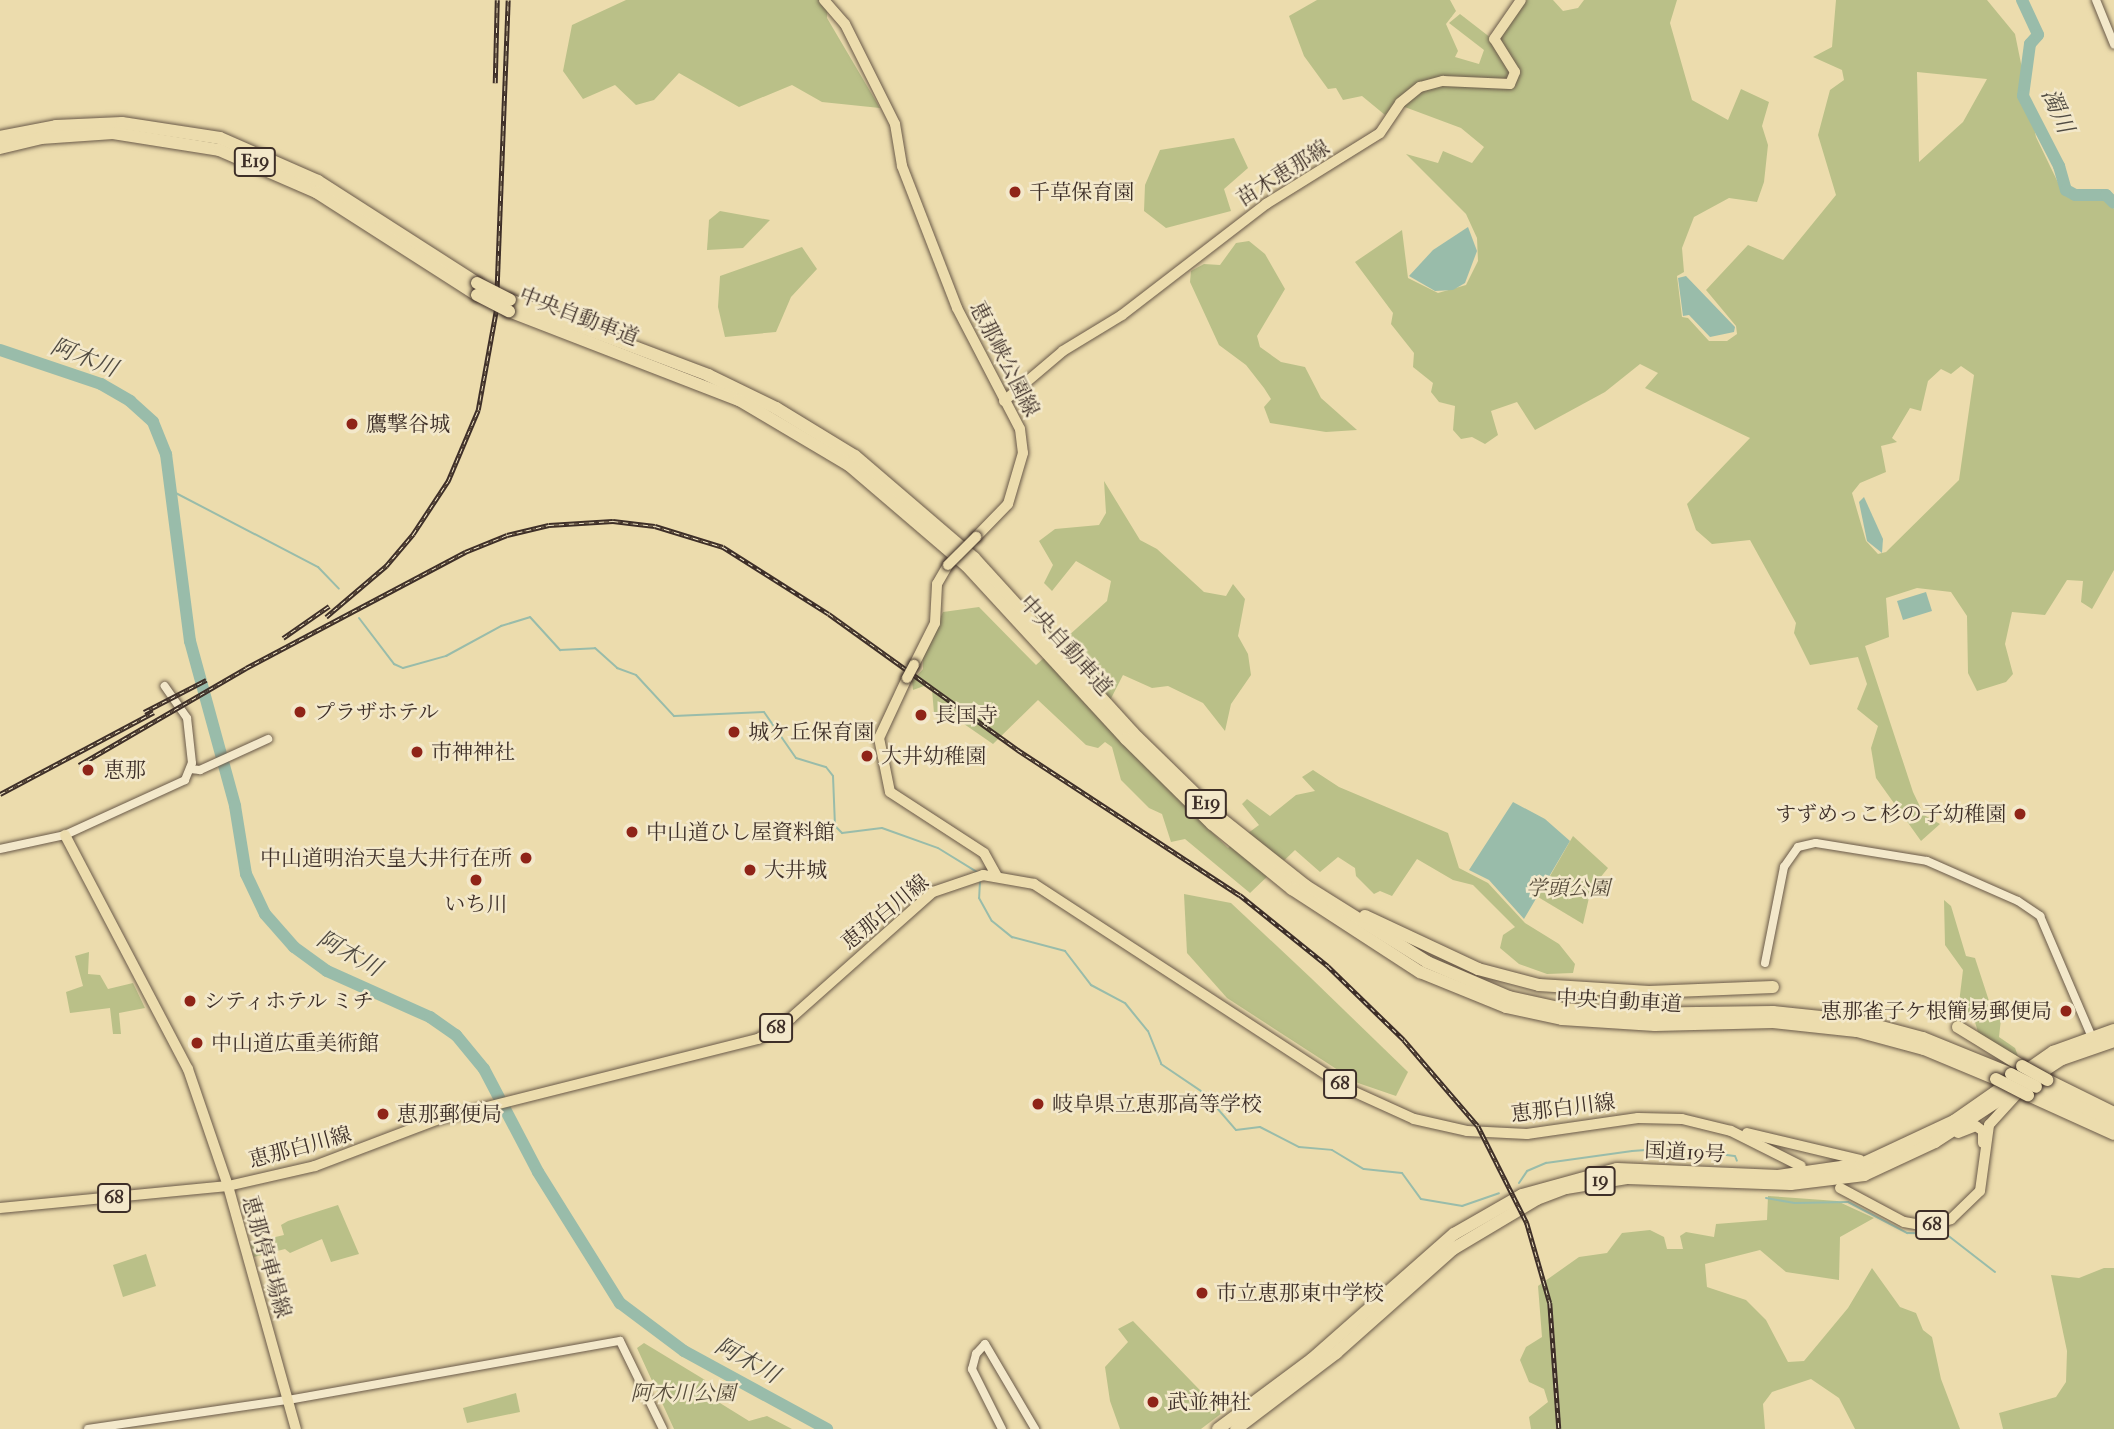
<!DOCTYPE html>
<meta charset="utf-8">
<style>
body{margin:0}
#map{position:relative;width:2114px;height:1429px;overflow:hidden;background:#ecdcad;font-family:"IM FELL French Canon","Noto Serif JP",serif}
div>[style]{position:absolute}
.green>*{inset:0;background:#bac088}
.water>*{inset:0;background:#99bcaa}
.stream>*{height:2px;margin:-1px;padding:0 1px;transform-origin:1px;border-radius:1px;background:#99bcaa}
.river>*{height:12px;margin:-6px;padding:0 6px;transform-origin:6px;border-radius:6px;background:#99bcaa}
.roads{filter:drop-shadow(0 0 2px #6a5a49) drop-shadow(0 0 2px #6a5a49)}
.minor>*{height:8px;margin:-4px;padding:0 4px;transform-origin:4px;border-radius:4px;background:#f3e8ca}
.major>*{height:10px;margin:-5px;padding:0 5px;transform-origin:5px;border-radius:5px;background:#ecdcad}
.highway>*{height:12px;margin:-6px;padding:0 6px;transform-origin:6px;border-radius:6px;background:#ecdcad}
.rail>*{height:4.5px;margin-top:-2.25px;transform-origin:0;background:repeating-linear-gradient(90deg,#f3e8ca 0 5px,#3e2f28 0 10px);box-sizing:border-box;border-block:2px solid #3e2f28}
.bridges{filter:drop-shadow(0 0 2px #3e2f28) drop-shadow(0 0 2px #3e2f28)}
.major-bridge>*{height:10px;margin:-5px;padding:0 5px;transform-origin:5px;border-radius:5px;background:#ecdcad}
.highway-bridge>*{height:12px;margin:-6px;padding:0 6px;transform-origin:6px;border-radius:6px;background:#ecdcad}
.dots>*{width:19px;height:19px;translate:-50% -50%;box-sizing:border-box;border:4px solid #f3e8ca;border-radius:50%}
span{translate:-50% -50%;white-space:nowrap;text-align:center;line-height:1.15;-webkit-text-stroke:5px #f3e8ca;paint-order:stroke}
.shield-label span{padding:2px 5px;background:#f3e8ca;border:2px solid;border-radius:5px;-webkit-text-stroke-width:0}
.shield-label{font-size:19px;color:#3e2f28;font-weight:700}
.street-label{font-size:21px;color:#3e2f28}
.poi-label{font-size:21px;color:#3e2f28}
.left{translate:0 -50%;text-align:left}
.right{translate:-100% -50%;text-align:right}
.park-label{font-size:21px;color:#574c3b;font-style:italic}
.water-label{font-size:23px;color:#504b42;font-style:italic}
</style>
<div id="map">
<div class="green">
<div style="clip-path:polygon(626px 0,828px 0,827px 18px,880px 108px,822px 102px,792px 85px,739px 107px,679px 73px,654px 100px,636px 105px,615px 85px,583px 99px,563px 71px,572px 25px)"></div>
<div style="clip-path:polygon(evenodd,1317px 0,1450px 0,1456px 11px,1446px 24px,1458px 51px,1455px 57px,1479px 64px,1484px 50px,1449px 23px,1460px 14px,1491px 38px,1527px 0,1553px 0,1563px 11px,1578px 8px,1584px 0,1677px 0,1670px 23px,1692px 100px,1728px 120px,1741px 89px,1769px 102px,1762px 126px,1768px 145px,1764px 182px,1757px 202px,1729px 198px,1694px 217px,1682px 248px,1684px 272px,1677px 276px,1682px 317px,1688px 318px,1709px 341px,1727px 341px,1737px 334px,1736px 326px,1706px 290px,1748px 245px,1783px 260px,1836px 195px,1818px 135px,1830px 90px,1844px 80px,1842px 70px,1813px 57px,1832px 47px,1836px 0,1987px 0,2015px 34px,2036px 137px,2064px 195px,2077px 200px,2104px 198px,2114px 209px,2114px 570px,2092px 609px,2081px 602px,2083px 581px,2067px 580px,2045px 615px,2012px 612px,2005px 644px,2013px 674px,2006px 682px,1977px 691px,1968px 673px,1967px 616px,1951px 592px,1917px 588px,1886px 598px,1889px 637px,1865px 646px,1913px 792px,1924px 815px,1940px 824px,1921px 841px,1876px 778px,1871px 748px,1878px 726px,1857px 709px,1867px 684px,1858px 657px,1810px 665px,1794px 633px,1796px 623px,1750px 540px,1712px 544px,1696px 530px,1687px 504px,1750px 438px,1645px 388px,1658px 373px,1640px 364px,1605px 392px,1535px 430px,1517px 402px,1491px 411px,1498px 435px,1485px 444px,1472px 437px,1461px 439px,1453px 430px,1455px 406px,1439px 402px,1431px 392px,1433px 383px,1413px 367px,1414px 353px,1391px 324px,1393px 313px,1355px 262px,1402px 230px,1408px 278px,1438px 293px,1466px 285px,1478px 261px,1477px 238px,1466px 214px,1406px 154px,1438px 163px,1443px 151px,1472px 163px,1484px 147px,1461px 128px,1394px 103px,1385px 115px,1362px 96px,1343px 100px,1336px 88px,1328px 89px,1304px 56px,1289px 16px,1317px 0,1917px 72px,1987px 79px,1963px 122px,1919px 162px,1917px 72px,1317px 0,1961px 366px,1974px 375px,1959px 480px,1886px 552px,1878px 554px,1866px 541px,1852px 493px,1860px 483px,1886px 472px,1881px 446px,1897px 442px,1892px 438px,1910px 408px,1921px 411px,1928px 381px,1941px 369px,1951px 374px,1961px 366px)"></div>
<div style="clip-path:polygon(1234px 138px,1248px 168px,1224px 189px,1231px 211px,1166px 228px,1144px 211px,1145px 185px,1160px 150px)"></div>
<div style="clip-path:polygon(720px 211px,770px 220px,743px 248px,707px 250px,709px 220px)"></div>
<div style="clip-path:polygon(1249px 241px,1265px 254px,1285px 289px,1257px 336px,1260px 347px,1281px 362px,1305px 367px,1321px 398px,1357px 430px,1326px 432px,1270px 423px,1264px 407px,1271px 399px,1264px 388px,1246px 365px,1219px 345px,1190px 282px,1191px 271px,1204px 264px,1220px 265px,1236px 243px)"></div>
<div style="clip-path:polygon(802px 247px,817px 269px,791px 297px,776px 332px,725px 337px,718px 307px,720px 276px)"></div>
<div style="clip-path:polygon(1104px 481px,1140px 540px,1157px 549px,1204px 592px,1226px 596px,1233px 584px,1245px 599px,1238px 636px,1248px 654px,1251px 675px,1231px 704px,1225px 731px,1203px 703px,1168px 686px,1152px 688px,1123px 675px,1100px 720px,1228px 848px,1259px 825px,1242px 804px,1247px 799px,1270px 816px,1296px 795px,1315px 791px,1302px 777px,1313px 770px,1339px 787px,1448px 833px,1459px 868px,1488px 883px,1525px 923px,1559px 944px,1575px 964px,1573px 973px,1547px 974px,1519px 964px,1500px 948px,1503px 935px,1515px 927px,1473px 885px,1453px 880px,1417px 859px,1392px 896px,1380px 891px,1374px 894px,1356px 876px,1355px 868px,1338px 857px,1320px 872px,1295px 850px,1250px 893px,1185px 839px,1171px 842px,1162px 814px,1149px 808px,1121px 780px,1112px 747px,1105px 742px,1098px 748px,1086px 745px,1038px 700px,993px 744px,951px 715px,934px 713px,932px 690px,924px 686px,913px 690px,912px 681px,923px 669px,923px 655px,943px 612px,979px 607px,1036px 665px,1107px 601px,1111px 581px,1076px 561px,1052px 591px,1044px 583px,1053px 565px,1039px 541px,1055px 529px,1099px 525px,1106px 513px)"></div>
<div style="clip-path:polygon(1573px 836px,1608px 868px,1591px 889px,1583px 924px,1538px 897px)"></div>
<div style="clip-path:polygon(1184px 894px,1231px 903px,1312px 979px,1408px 1072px,1396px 1096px,1358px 1083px,1227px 998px,1187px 953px)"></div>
<div style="clip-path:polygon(1944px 900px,1951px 906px,1966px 956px,1975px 958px,1989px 1001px,2001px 1019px,1999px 1037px,2015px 1048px,2019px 1059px,1979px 1035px,1974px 1019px,1964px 1017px,1959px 1003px,1963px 970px,1945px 945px)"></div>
<div style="clip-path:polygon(89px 952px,88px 974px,100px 975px,108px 989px,133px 983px,145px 1008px,119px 1013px,121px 1034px,113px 1034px,110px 1008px,70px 1013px,66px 992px,83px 986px,75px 956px)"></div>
<div style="clip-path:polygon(1768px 1196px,1837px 1201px,1874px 1218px,1840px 1237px,1839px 1280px,1786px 1272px,1760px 1250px,1705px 1264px,1707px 1287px,1746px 1300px,1766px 1320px,1788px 1362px,1804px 1361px,1848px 1308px,1872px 1268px,1900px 1307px,1916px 1313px,1923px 1330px,1932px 1337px,1941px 1379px,1960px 1429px,1855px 1429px,1839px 1398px,1811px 1379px,1772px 1392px,1763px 1404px,1765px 1429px,1531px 1429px,1529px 1417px,1548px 1402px,1544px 1389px,1529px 1382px,1520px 1360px,1526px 1347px,1542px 1337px,1538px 1286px,1579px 1257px,1607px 1253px,1622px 1233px,1650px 1230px,1664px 1237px,1667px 1249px,1683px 1249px,1680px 1236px,1686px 1232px,1714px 1237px,1716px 1224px,1767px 1220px)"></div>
<div style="clip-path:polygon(338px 1205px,359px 1254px,331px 1262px,322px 1239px,290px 1253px,285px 1249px,254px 1257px,250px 1243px,284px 1235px,281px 1225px,288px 1221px)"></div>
<div style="clip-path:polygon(146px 1254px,156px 1286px,123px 1297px,113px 1265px)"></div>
<div style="clip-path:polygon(2104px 1268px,2114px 1268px,2114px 1429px,2003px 1429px,1999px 1413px,2056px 1397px,2066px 1382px,2067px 1351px,2051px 1275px,2079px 1278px)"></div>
<div style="clip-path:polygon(1133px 1321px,1222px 1413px,1201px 1429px,1120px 1429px,1110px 1401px,1105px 1367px,1128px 1342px,1118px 1329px)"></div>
<div style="clip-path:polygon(644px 1343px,705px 1380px,707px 1395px,749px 1421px,767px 1416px,792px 1429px,674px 1429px,637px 1348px)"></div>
<div style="clip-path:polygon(516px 1393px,520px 1412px,467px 1423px,463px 1408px)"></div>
</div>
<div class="water">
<div style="clip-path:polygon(1468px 227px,1477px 251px,1465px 283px,1453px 290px,1435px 291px,1409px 276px,1433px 250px)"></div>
<div style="clip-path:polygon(1686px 276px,1735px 327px,1734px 332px,1710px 337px,1689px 315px,1683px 316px,1678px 278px)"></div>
<div style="clip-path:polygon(1864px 497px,1883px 539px,1882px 553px,1867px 541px,1859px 502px)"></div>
<div style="clip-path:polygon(1926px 592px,1932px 611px,1903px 620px,1897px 601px)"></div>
<div style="clip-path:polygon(1513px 802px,1545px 819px,1570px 841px,1524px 919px,1489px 880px,1469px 870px)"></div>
</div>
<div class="stream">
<div style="left:170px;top:490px;width:167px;rotate:27.5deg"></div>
<div style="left:318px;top:567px;width:30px;rotate:46deg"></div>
<div style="left:359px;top:618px;width:58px;rotate:52.7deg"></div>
<div style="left:394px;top:664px;width:10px;rotate:24deg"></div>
<div style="left:403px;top:668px;width:45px;rotate:-15.6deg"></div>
<div style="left:446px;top:656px;width:63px;rotate:-28.6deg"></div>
<div style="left:501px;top:626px;width:30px;rotate:-17deg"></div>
<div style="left:530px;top:617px;width:45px;rotate:47.7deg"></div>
<div style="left:560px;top:650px;width:35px;rotate:-3deg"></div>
<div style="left:595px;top:648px;width:30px;rotate:42deg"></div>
<div style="left:617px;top:668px;width:20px;rotate:20deg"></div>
<div style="left:636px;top:675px;width:56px;rotate:47.2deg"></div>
<div style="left:674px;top:716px;width:90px;rotate:-2.5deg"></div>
<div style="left:764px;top:712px;width:56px;rotate:55.2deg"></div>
<div style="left:796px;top:758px;width:31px;rotate:17deg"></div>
<div style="left:826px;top:767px;width:11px;rotate:52deg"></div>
<div style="left:833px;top:776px;width:50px;rotate:87.7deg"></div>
<div style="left:835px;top:826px;width:10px;rotate:45deg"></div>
<div style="left:842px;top:833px;width:40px;rotate:-7.1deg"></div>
<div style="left:882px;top:828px;width:59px;rotate:19.7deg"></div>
<div style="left:938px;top:848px;width:46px;rotate:31.6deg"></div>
<div style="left:980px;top:881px;width:17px;rotate:93deg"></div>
<div style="left:979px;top:898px;width:26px;rotate:61deg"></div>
<div style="left:992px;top:921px;width:26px;rotate:39deg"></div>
<div style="left:1012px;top:937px;width:55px;rotate:14.8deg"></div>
<div style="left:1065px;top:951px;width:43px;rotate:52.6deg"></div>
<div style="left:1091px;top:985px;width:38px;rotate:28deg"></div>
<div style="left:1125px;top:1003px;width:36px;rotate:51deg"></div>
<div style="left:1148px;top:1031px;width:35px;rotate:68deg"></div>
<div style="left:1161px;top:1064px;width:52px;rotate:34deg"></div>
<div style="left:1204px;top:1093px;width:49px;rotate:49.1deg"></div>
<div style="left:1236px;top:1130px;width:24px;rotate:-7deg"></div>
<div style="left:1260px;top:1127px;width:44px;rotate:27.1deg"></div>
<div style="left:1299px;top:1147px;width:33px;rotate:5deg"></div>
<div style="left:1332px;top:1150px;width:37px;rotate:31deg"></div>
<div style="left:1364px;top:1169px;width:38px;rotate:6deg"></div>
<div style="left:1402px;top:1173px;width:32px;rotate:54deg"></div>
<div style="left:1421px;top:1199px;width:42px;rotate:9.7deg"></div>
<div style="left:1462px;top:1206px;width:39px;rotate:-19deg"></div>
<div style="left:1519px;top:1183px;width:14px;rotate:-56deg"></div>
<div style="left:1527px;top:1171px;width:21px;rotate:-23deg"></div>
<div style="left:1546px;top:1163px;width:87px;rotate:-7.9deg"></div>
<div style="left:1632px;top:1151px;width:39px;rotate:-4deg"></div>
<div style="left:1671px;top:1148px;width:64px;rotate:7.1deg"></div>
<div style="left:1735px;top:1156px;width:5px;rotate:68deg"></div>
<div style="left:1766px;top:1198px;width:29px;rotate:10deg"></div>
<div style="left:1795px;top:1203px;width:53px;rotate:-1.1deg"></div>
<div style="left:1848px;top:1202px;width:67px;rotate:27.7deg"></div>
<div style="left:1907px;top:1233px;width:39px;rotate:1deg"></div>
<div style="left:1946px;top:1234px;width:62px;rotate:37.8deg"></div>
</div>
<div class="river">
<div style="left:2022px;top:0;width:38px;rotate:65deg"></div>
<div style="left:2038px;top:35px;width:12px;rotate:132deg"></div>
<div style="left:2030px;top:44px;width:52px;rotate:97.7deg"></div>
<div style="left:2023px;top:96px;width:79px;rotate:62.8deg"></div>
<div style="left:2059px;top:166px;width:25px;rotate:74deg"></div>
<div style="left:2066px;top:190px;width:10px;rotate:29deg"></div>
<div style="left:2075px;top:195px;width:31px"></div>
<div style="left:2106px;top:195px;width:11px;rotate:45deg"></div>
<div style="left:0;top:350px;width:107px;rotate:18.6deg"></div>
<div style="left:101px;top:384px;width:34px;rotate:30deg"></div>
<div style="left:130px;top:401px;width:31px;rotate:42deg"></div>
<div style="left:153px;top:422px;width:35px;rotate:68deg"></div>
<div style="left:166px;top:454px;width:189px;rotate:82.7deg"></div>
<div style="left:190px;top:641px;width:171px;rotate:74.7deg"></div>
<div style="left:235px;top:806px;width:69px;rotate:80.8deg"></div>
<div style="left:246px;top:874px;width:44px;rotate:64.6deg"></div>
<div style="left:265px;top:914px;width:44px;rotate:48.7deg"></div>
<div style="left:294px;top:947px;width:41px;rotate:36deg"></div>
<div style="left:327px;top:971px;width:113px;rotate:24.1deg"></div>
<div style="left:430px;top:1017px;width:32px;rotate:35deg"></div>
<div style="left:456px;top:1035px;width:44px;rotate:50.5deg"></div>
<div style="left:484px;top:1069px;width:116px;rotate:62.3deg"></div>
<div style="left:538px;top:1172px;width:155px;rotate:58deg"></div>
<div style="left:620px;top:1303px;width:80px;rotate:36.9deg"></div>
<div style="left:684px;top:1351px;width:163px;rotate:28.6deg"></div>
</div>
<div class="roads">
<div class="minor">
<div style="left:2096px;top:0;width:48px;rotate:67.8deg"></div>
<div style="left:190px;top:769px;width:10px;rotate:6deg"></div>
<div style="left:200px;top:770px;width:75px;rotate:-24.5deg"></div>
<div style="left:0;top:849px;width:66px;rotate:-12.2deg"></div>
<div style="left:65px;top:835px;width:132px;rotate:-24.6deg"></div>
<div style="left:185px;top:780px;width:18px;rotate:-68deg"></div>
<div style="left:192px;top:763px;width:45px;rotate:-96.3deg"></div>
<div style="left:187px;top:718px;width:39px;rotate:-125deg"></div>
<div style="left:1765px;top:963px;width:98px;rotate:-78.8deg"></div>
<div style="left:1784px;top:867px;width:24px;rotate:-55deg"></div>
<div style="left:1798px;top:847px;width:18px;rotate:-13deg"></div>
<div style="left:1816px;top:843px;width:112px;rotate:9.2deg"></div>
<div style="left:1927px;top:861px;width:99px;rotate:23.7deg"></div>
<div style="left:2018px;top:901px;width:27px;rotate:34deg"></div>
<div style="left:2040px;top:916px;width:137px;rotate:66.8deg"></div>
<div style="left:88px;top:1429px;width:202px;rotate:-8.3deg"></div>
<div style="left:288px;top:1400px;width:337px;rotate:-10.1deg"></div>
<div style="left:620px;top:1341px;width:98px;rotate:64deg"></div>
<div style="left:1002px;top:1429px;width:67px;rotate:-116.6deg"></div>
<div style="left:972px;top:1369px;width:16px;rotate:-75deg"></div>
<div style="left:976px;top:1354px;width:13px;rotate:-48deg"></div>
<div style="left:985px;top:1344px;width:99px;rotate:59.5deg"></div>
</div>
<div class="major">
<div style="left:824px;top:0;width:32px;rotate:49deg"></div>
<div style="left:845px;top:24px;width:112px;rotate:63.4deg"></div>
<div style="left:895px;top:124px;width:43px;rotate:80.5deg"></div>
<div style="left:902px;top:166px;width:152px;rotate:68.8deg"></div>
<div style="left:957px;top:308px;width:136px;rotate:62.5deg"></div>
<div style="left:1020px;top:429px;width:24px;rotate:83deg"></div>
<div style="left:1023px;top:453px;width:53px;rotate:106.4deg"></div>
<div style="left:1008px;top:504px;width:46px;rotate:134.1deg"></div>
<div style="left:1004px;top:401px;width:77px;rotate:-40.3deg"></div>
<div style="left:1063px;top:351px;width:69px;rotate:-31.4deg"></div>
<div style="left:1122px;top:315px;width:182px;rotate:-37.6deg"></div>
<div style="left:1266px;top:204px;width:134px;rotate:-31.9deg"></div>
<div style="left:1380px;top:133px;width:36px;rotate:-56deg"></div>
<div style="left:1400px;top:103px;width:26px;rotate:-39deg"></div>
<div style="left:1420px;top:87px;width:24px;rotate:-15deg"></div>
<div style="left:1443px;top:81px;width:67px;rotate:2.6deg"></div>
<div style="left:1510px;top:84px;width:13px;rotate:-67deg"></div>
<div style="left:1515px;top:72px;width:39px;rotate:-122deg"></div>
<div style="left:1494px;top:39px;width:47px;rotate:-55.3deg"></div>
<div style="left:914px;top:665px;width:47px;rotate:-63.4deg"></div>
<div style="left:935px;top:623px;width:39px;rotate:-87deg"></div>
<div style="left:937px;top:584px;width:22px;rotate:-60deg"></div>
<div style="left:907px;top:678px;width:66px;rotate:115deg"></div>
<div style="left:879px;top:738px;width:55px;rotate:78.5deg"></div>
<div style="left:890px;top:792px;width:112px;rotate:33deg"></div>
<div style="left:984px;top:853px;width:26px;rotate:61deg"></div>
<div style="left:65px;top:835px;width:264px;rotate:62.3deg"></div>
<div style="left:188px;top:1069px;width:124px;rotate:71.1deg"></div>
<div style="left:228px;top:1186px;width:252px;rotate:74.4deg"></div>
<div style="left:1747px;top:1133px;width:116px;rotate:13.4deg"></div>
<div style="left:1958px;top:1133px;width:19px;rotate:-21deg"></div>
<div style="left:1976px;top:1126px;width:9px;rotate:36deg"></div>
<div style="left:1983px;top:1131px;width:12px;rotate:90deg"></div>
<div style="left:1840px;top:1188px;width:72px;rotate:28deg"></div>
<div style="left:1904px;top:1222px;width:23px;rotate:10deg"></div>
<div style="left:1927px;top:1226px;width:25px;rotate:-16deg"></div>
<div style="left:1951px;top:1219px;width:40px;rotate:-44deg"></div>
<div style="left:1980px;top:1191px;width:67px;rotate:-82.2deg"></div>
<div style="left:1989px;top:1125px;width:45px;rotate:-47.7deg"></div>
<div style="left:0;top:1208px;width:229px;rotate:-5.5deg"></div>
<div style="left:228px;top:1186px;width:89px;rotate:-12.9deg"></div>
<div style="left:315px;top:1166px;width:133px;rotate:-20.8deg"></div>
<div style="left:439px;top:1119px;width:329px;rotate:-14.1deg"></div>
<div style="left:758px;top:1039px;width:39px;rotate:-32deg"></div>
<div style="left:791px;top:1018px;width:190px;rotate:-41.6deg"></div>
<div style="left:933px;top:892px;width:53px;rotate:-18.8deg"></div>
<div style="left:983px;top:875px;width:52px;rotate:10deg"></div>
<div style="left:1034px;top:884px;width:375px;rotate:33.1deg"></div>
<div style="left:1348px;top:1089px;width:72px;rotate:24.4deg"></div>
<div style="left:1414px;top:1119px;width:54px;rotate:12.8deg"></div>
<div style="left:1467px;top:1131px;width:60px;rotate:2.9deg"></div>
<div style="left:1527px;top:1134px;width:112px;rotate:-8.2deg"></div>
<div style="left:1638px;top:1118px;width:44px;rotate:1.3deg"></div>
<div style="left:1682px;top:1119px;width:50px;rotate:13.8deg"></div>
<div style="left:1731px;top:1131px;width:78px;rotate:26.6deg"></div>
</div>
<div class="highway">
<div style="left:0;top:137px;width:57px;rotate:-11.1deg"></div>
<div style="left:56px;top:126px;width:66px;rotate:-2.6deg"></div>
<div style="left:122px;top:123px;width:99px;rotate:8.7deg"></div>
<div style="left:220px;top:138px;width:107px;rotate:23.7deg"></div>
<div style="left:318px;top:181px;width:189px;rotate:32.7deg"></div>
<div style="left:0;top:148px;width:42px;rotate:-13.7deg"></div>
<div style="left:41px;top:138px;width:72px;rotate:-4deg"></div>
<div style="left:113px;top:133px;width:107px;rotate:9.1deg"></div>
<div style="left:219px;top:150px;width:106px;rotate:23.4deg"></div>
<div style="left:316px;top:192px;width:191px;rotate:32.6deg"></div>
<div style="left:510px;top:300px;width:212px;rotate:20.7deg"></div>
<div style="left:708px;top:375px;width:76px;rotate:25.9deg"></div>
<div style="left:776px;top:408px;width:92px;rotate:31.3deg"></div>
<div style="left:855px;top:456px;width:157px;rotate:40.6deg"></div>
<div style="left:974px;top:558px;width:236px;rotate:47.7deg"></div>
<div style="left:1133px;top:733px;width:120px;rotate:44.3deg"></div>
<div style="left:1219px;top:817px;width:111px;rotate:38.4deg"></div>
<div style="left:1306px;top:886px;width:143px;rotate:32.1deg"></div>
<div style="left:1427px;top:962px;width:89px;rotate:23.1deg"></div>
<div style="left:1509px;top:997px;width:55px;rotate:12.5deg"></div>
<div style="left:1563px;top:1009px;width:60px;rotate:4.8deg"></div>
<div style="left:1623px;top:1014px;width:150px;rotate:-0.8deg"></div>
<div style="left:1773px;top:1012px;width:86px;rotate:6deg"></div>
<div style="left:1859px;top:1021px;width:66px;rotate:14.9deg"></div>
<div style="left:1923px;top:1038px;width:95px;rotate:22.2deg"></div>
<div style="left:509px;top:311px;width:247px;rotate:21.2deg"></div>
<div style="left:739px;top:400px;width:128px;rotate:30.6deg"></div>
<div style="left:849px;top:465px;width:155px;rotate:40.6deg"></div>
<div style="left:967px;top:566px;width:235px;rotate:47.4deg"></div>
<div style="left:1126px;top:739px;width:121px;rotate:44.7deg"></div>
<div style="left:1212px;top:824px;width:103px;rotate:39.1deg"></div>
<div style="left:1292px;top:889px;width:153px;rotate:33deg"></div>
<div style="left:1420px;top:972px;width:93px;rotate:22.1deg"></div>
<div style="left:1506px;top:1007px;width:57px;rotate:12.1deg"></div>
<div style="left:1562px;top:1019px;width:93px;rotate:3.7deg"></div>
<div style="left:1655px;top:1025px;width:118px;rotate:-1.5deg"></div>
<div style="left:1773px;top:1022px;width:84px;rotate:6.1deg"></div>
<div style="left:1857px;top:1031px;width:69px;rotate:15deg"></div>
<div style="left:1924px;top:1049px;width:78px;rotate:22.6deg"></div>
<div style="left:1365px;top:916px;width:125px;rotate:25.1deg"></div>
<div style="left:1478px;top:969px;width:63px;rotate:14.7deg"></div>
<div style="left:1539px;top:985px;width:110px;rotate:3.6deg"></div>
<div style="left:1649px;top:992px;width:124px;rotate:-2.3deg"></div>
<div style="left:1958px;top:1027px;width:75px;rotate:31.4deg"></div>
<div style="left:2047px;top:1080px;width:75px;rotate:26.2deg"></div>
<div style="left:2036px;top:1087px;width:86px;rotate:24.8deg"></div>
<div style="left:2028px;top:1095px;width:94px;rotate:24.4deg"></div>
<div style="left:1218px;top:1429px;width:117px;rotate:-36.7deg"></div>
<div style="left:1312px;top:1359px;width:189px;rotate:-41.4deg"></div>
<div style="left:1454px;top:1234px;width:78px;rotate:-29.8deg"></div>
<div style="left:1522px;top:1195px;width:98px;rotate:-15.3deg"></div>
<div style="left:1617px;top:1169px;width:161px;rotate:2.5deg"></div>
<div style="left:1778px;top:1176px;width:85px;rotate:-8.1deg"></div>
<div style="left:1862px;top:1164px;width:102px;rotate:-25.1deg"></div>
<div style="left:1954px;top:1121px;width:121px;rotate:-34.9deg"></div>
<div style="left:2053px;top:1052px;width:65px;rotate:-19.8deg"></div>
<div style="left:1236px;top:1429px;width:126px;rotate:-37.2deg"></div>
<div style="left:1336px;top:1353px;width:157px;rotate:-41.6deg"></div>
<div style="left:1453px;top:1249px;width:98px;rotate:-30.8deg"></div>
<div style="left:1537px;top:1199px;width:31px;rotate:-21deg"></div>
<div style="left:1566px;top:1188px;width:63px;rotate:-9.2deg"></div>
<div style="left:1628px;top:1178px;width:163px;rotate:2.1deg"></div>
<div style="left:1791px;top:1184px;width:74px;rotate:-7deg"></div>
<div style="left:1864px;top:1175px;width:78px;rotate:-24.9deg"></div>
<div style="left:1935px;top:1142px;width:152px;rotate:-33.2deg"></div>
<div style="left:2062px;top:1059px;width:55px;rotate:-19.1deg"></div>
</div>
</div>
<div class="rail">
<div style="left:495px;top:83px;width:83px;rotate:-88.6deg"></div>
<div style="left:326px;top:617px;width:79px;rotate:-40.4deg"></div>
<div style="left:386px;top:566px;width:42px;rotate:-49.8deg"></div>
<div style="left:413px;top:534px;width:64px;rotate:-56.6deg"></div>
<div style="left:448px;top:481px;width:77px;rotate:-67.1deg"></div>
<div style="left:478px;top:410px;width:101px;rotate:-79.7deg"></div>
<div style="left:496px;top:311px;width:311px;rotate:-87.8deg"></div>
<div style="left:283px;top:638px;width:56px;rotate:-34.8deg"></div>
<div style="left:144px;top:712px;width:70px;rotate:-27.3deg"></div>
<div style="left:79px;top:765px;width:193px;rotate:-30.1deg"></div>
<div style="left:246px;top:668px;width:248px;rotate:-27.9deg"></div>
<div style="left:465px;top:552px;width:45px;rotate:-22deg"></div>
<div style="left:507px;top:535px;width:43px;rotate:-13.4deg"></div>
<div style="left:549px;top:525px;width:64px;rotate:-3.6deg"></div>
<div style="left:613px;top:521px;width:42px;rotate:6.8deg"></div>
<div style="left:655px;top:526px;width:71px;rotate:17.2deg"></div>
<div style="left:723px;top:547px;width:125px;rotate:32.3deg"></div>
<div style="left:829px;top:614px;width:233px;rotate:35.7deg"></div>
<div style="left:1018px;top:750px;width:265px;rotate:33.2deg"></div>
<div style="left:1240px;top:895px;width:113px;rotate:38.9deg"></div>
<div style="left:1328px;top:966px;width:106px;rotate:44.2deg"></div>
<div style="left:1404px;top:1040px;width:113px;rotate:49.3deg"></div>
<div style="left:1478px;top:1126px;width:109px;rotate:63.2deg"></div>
<div style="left:1527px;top:1223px;width:83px;rotate:74deg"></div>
<div style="left:1550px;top:1303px;width:126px;rotate:85.9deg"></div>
<div style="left:0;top:794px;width:174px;rotate:-28deg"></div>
</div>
<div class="bridges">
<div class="major-bridge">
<div style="left:948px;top:565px;width:40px;rotate:-45deg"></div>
<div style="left:907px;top:678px;width:15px;rotate:-62deg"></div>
</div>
<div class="highway-bridge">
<div style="left:477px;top:283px;width:37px;rotate:27deg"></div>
<div style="left:477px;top:295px;width:36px;rotate:27deg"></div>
<div style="left:2022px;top:1066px;width:29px;rotate:29deg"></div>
<div style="left:2011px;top:1074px;width:28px;rotate:27deg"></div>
<div style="left:1996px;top:1079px;width:36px;rotate:27deg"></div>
</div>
</div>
<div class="dots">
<div style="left:1015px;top:192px;background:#8f2418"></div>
<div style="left:352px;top:424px;background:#8f2418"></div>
<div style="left:300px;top:712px;background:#8f2418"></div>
<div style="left:921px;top:715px;background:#8f2418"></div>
<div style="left:734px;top:732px;background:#8f2418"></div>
<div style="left:417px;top:752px;background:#8f2418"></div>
<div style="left:867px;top:756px;background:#8f2418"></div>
<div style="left:88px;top:770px;background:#8f2418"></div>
<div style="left:2020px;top:814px;background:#8f2418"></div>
<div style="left:632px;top:832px;background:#8f2418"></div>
<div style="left:526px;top:858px;background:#8f2418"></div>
<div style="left:750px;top:870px;background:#8f2418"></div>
<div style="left:476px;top:880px;background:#8f2418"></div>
<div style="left:190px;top:1001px;background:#8f2418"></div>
<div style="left:2066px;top:1011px;background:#8f2418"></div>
<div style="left:197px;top:1043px;background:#8f2418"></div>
<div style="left:1038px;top:1104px;background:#8f2418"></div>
<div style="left:383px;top:1114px;background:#8f2418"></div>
<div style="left:1202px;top:1293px;background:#8f2418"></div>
<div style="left:1153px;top:1402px;background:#8f2418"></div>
</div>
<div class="shield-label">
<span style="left:255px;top:162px">E19</span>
<span style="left:1206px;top:804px">E19</span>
<span style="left:776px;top:1028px">68</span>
<span style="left:1340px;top:1084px">68</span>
<span style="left:1600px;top:1181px">19</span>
<span style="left:114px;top:1198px">68</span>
<span style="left:1932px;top:1225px">68</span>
</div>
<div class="street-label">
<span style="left:1283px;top:173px;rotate:-32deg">苗木恵那線</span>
<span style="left:579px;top:316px;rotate:21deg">中央自動車道</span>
<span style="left:1005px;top:359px;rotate:63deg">恵那峡公園線</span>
<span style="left:1066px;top:645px;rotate:48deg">中央自動車道</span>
<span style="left:885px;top:912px;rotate:-39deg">恵那白川線</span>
<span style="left:1619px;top:1001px;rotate:3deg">中央自動車道</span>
<span style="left:1563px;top:1108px;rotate:-7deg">恵那白川線</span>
<span style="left:300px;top:1147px;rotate:-15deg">恵那白川線</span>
<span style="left:1685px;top:1152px;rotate:3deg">国道19号</span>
<span style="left:267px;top:1257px;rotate:74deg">恵那停車場線</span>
</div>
<div class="poi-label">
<span class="left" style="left:1029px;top:192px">千草保育園</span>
<span class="left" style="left:366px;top:424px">鷹撃谷城</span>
<span class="left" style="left:314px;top:712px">プラザホテル</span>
<span class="left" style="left:935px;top:715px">長国寺</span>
<span class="left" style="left:748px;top:732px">城ケ丘保育園</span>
<span class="left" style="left:431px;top:752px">市神神社</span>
<span class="left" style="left:881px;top:756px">大井幼稚園</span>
<span class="left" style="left:104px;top:770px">恵那</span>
<span class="right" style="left:2006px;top:814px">すずめっこ杉の子幼稚園</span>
<span class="left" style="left:646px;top:832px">中山道ひし屋資料館</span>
<span class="right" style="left:512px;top:858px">中山道明治天皇大井行在所</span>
<span class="left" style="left:764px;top:870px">大井城</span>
<span style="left:476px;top:904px">いち川</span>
<span class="left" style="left:204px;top:1001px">シティホテル ミチ</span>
<span class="right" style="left:2052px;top:1011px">恵那雀子ケ根簡易郵便局</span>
<span class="left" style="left:211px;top:1043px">中山道広重美術館</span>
<span class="left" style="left:1052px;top:1104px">岐阜県立恵那高等学校</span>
<span class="left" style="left:397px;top:1114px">恵那郵便局</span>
<span class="left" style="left:1216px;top:1293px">市立恵那東中学校</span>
<span class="left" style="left:1167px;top:1402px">武並神社</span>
</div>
<div class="park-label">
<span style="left:1568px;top:888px">学頭公園</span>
<span style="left:683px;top:1393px">阿木川公園</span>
</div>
<div class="water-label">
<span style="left:2057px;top:111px;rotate:66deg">濁川</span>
<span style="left:84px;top:358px;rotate:21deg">阿木川</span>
<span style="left:349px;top:954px;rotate:29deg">阿木川</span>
<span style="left:747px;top:1361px;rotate:29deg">阿木川</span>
</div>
</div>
